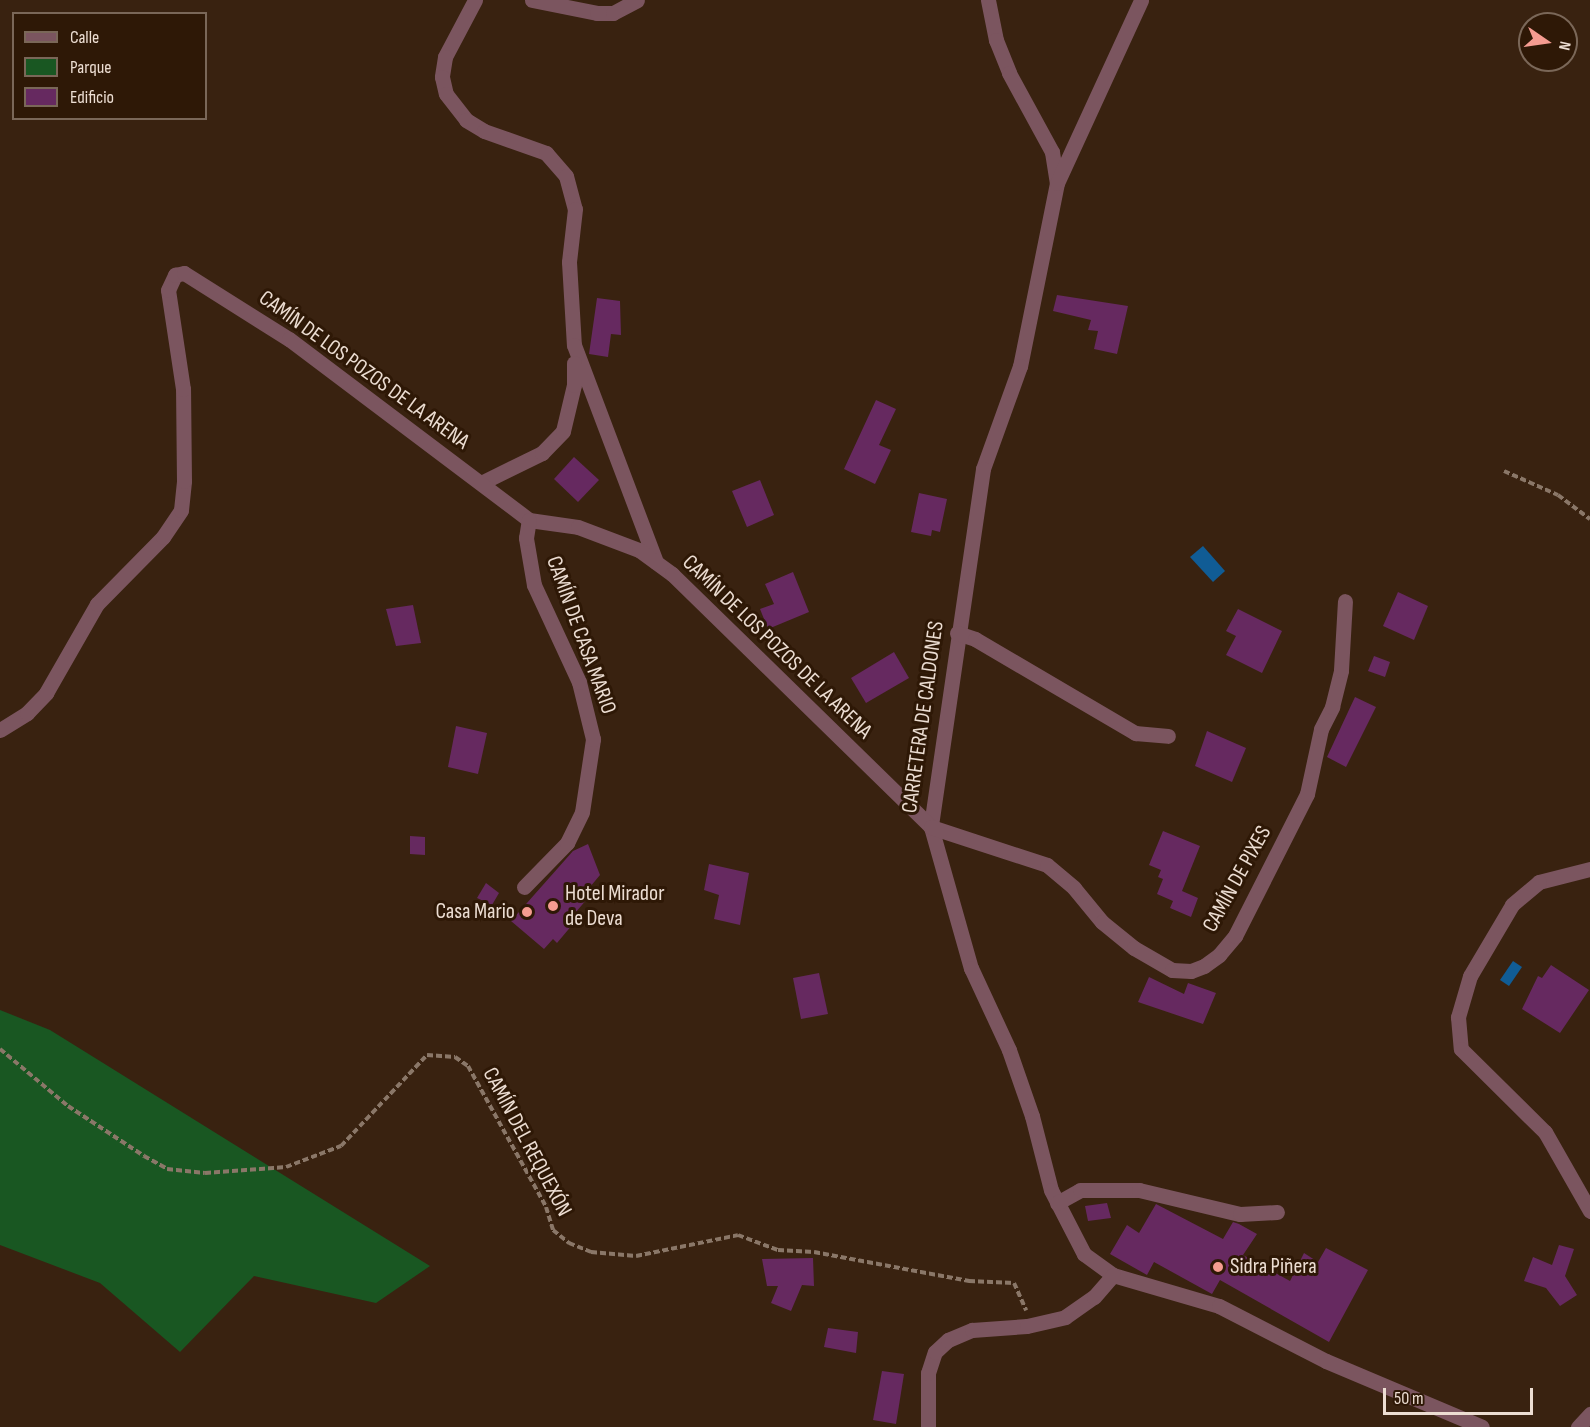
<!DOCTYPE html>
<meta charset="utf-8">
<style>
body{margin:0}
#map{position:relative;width:1590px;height:1427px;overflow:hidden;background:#392210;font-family:"Sofia Sans Condensed",sans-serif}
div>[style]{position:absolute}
.green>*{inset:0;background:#195722}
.water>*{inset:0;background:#105c95}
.building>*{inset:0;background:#662960}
.path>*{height:4px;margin-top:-2px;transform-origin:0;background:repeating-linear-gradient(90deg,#8a7768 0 6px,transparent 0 9px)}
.minor>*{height:15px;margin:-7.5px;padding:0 7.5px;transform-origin:7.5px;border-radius:7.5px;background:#7b555f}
.dots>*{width:16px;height:16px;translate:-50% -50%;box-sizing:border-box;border:3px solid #2e1806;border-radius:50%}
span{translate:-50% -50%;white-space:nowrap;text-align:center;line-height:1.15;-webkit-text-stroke:6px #2e1806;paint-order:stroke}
.street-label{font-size:22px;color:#ecddd2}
.poi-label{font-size:22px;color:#ecddd2}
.left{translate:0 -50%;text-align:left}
.right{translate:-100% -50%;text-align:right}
.legend{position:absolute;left:12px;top:12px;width:195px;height:108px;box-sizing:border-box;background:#2e1806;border:2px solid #7a6758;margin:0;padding:8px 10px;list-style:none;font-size:18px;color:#ecddd2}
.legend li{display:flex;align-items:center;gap:12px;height:30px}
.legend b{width:30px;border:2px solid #7a6758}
.north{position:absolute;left:1518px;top:12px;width:60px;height:60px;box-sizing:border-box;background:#2e1806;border:2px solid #7a6758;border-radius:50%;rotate:103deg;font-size:16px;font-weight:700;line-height:24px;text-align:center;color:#ecddd2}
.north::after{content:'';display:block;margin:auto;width:21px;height:27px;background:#f59c91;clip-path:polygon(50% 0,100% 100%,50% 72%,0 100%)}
.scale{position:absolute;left:1383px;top:1388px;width:150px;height:27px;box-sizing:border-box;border:3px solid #ecddd2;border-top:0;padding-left:8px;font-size:18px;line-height:21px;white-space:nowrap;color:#ecddd2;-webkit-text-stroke:4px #2e1806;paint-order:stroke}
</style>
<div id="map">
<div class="green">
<div style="clip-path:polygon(0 1010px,50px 1030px,430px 1266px,376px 1303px,254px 1276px,180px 1352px,100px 1283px,0 1245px)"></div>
</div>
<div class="water">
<div style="clip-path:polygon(1203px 546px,1225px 571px,1213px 582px,1190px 557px)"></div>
<div style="clip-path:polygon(1513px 961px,1522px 967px,1509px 986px,1500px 980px)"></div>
</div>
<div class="building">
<div style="clip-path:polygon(1057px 295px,1128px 306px,1117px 354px,1094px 349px,1098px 331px,1088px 330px,1091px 320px,1053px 311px)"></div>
<div style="clip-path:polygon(597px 298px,620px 301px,621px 335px,611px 334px,608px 357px,589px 354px)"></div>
<div style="clip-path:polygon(876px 400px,896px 409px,879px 445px,891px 450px,875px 484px,844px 469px)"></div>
<div style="clip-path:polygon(574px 457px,599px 480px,578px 502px,554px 479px)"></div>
<div style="clip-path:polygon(760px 480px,774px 515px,747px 527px,732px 491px)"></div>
<div style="clip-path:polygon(919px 493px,947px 499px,940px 532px,932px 530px,931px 536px,911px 532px)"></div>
<div style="clip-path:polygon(793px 572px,809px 612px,768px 629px,760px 609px,774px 604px,765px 584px)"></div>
<div style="clip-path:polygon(1398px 592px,1428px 606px,1414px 640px,1383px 626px)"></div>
<div style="clip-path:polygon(413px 605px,421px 643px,396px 646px,386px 609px)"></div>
<div style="clip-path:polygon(1238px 609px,1282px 631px,1262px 673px,1226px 655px,1236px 636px,1226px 631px)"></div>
<div style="clip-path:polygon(894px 652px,909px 678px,866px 703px,851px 678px)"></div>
<div style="clip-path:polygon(1374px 656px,1390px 662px,1385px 677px,1368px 671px)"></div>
<div style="clip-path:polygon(1355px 697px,1376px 707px,1346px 767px,1327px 757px)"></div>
<div style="clip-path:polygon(456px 726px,487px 733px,478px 774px,448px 767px)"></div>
<div style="clip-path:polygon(1207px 731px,1246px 748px,1232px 782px,1195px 766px)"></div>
<div style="clip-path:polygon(1163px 831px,1200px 846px,1182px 891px,1198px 898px,1191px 917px,1170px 908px,1173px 901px,1157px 894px,1163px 879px,1158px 877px,1161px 870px,1149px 865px)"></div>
<div style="clip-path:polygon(410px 836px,425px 837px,425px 855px,410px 854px)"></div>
<div style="clip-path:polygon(588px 844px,600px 875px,590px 887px,594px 891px,569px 920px,573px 924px,557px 943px,553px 939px,544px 949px,511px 921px,573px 851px)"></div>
<div style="clip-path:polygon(709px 864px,749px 873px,740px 925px,714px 919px,719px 895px,704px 890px)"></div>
<div style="clip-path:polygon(486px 883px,499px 893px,492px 905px,477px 898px)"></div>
<div style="clip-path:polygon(1551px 965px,1589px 990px,1560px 1033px,1522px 1009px,1538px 976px,1542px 978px)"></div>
<div style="clip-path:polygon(819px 973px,828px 1014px,801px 1019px,793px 978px)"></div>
<div style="clip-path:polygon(1149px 977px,1184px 994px,1188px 983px,1216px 993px,1203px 1024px,1138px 1002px)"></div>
<div style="clip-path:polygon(1107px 1203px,1111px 1218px,1088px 1221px,1085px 1206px)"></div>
<div style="clip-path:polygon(1156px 1204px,1223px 1239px,1233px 1222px,1239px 1224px,1257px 1234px,1243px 1255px,1290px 1281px,1304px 1253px,1318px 1262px,1326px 1248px,1368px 1270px,1329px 1342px,1220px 1280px,1212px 1294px,1154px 1262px,1147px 1275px,1110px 1254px,1127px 1225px,1139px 1233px)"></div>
<div style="clip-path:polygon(1559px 1245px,1574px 1249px,1565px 1276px,1577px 1295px,1560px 1306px,1546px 1288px,1524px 1281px,1533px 1257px,1552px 1265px)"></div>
<div style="clip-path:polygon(813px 1258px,814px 1286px,802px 1285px,791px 1311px,771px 1303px,778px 1286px,767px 1286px,762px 1259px)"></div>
<div style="clip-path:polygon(828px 1328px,858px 1332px,856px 1353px,824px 1347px)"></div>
<div style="clip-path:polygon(882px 1371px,904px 1374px,896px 1424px,873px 1420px)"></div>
</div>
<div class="path">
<div style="left:1504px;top:471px;width:59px;rotate:24deg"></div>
<div style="left:1558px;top:495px;width:40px;rotate:37deg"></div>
<div style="left:0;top:1049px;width:89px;rotate:40deg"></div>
<div style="left:68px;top:1106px;width:91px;rotate:33.3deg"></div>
<div style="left:144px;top:1156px;width:26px;rotate:29deg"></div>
<div style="left:167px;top:1169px;width:38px;rotate:6deg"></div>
<div style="left:205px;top:1173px;width:81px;rotate:-4.2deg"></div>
<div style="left:286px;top:1167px;width:59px;rotate:-20.9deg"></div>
<div style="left:341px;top:1146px;width:125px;rotate:-46.6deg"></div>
<div style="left:427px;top:1055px;width:28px;rotate:4deg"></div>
<div style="left:455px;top:1057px;width:16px;rotate:35deg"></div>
<div style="left:468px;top:1066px;width:161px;rotate:61deg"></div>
<div style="left:546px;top:1207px;width:24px;rotate:73deg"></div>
<div style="left:553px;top:1230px;width:21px;rotate:39deg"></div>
<div style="left:569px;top:1243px;width:24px;rotate:22deg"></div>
<div style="left:591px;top:1252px;width:45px;rotate:5.1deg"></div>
<div style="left:636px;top:1256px;width:104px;rotate:-11.6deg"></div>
<div style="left:738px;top:1235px;width:43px;rotate:20.6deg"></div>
<div style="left:778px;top:1250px;width:36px;rotate:3deg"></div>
<div style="left:814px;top:1252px;width:158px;rotate:10.6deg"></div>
<div style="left:969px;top:1281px;width:45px;rotate:2.5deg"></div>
<div style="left:1014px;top:1283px;width:30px;rotate:66deg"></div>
</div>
<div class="minor">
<div style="left:475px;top:0;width:64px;rotate:117.8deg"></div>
<div style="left:445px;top:57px;width:20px;rotate:99deg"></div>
<div style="left:442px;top:77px;width:17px;rotate:77deg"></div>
<div style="left:446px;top:94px;width:33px;rotate:52deg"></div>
<div style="left:466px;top:120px;width:21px;rotate:31deg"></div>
<div style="left:484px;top:131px;width:66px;rotate:19.5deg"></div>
<div style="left:546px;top:153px;width:30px;rotate:49deg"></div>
<div style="left:566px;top:176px;width:34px;rotate:75deg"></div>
<div style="left:575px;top:209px;width:53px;rotate:96.5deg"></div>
<div style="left:569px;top:262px;width:83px;rotate:86.6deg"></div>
<div style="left:574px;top:345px;width:232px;rotate:69.3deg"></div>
<div style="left:532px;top:0;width:66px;rotate:11.3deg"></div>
<div style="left:597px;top:13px;width:16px"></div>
<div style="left:613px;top:13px;width:27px;rotate:-28deg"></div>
<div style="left:988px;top:0;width:41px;rotate:78.7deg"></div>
<div style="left:996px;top:40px;width:35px;rotate:68deg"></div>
<div style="left:1009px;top:73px;width:90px;rotate:61.4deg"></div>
<div style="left:1052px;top:152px;width:31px;rotate:81deg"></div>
<div style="left:1057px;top:183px;width:187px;rotate:101.4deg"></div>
<div style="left:1020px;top:366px;width:109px;rotate:109.8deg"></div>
<div style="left:983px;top:469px;width:362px;rotate:98.3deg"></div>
<div style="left:931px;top:827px;width:147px;rotate:74.2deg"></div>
<div style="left:971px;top:968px;width:90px;rotate:65.1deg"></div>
<div style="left:1009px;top:1050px;width:70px;rotate:70.8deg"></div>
<div style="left:1032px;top:1116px;width:76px;rotate:75.6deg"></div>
<div style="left:1051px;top:1190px;width:72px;rotate:62.7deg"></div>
<div style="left:1084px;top:1254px;width:36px;rotate:36deg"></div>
<div style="left:1113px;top:1275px;width:110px;rotate:16.3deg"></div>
<div style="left:1219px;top:1306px;width:120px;rotate:27.2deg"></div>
<div style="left:1326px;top:1361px;width:169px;rotate:22.9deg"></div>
<div style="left:1057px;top:183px;width:201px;rotate:-65.3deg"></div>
<div style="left:481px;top:483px;width:68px;rotate:-26.2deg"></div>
<div style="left:542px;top:453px;width:30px;rotate:-46deg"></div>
<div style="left:563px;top:431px;width:47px;rotate:-76.6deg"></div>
<div style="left:574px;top:385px;width:22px;rotate:-90deg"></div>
<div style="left:957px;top:633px;width:19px;rotate:18deg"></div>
<div style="left:975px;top:639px;width:186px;rotate:30.4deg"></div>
<div style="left:1135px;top:733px;width:33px;rotate:5deg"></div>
<div style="left:0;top:730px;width:32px;rotate:-32deg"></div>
<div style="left:27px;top:713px;width:28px;rotate:-46deg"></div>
<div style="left:46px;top:693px;width:103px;rotate:-60.2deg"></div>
<div style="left:97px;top:604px;width:94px;rotate:-45.4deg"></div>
<div style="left:163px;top:537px;width:32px;rotate:-56deg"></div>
<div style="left:181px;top:510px;width:29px;rotate:-84deg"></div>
<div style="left:184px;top:481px;width:92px;rotate:-90.6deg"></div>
<div style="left:183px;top:389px;width:100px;rotate:-98.6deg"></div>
<div style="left:168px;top:290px;width:17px;rotate:-65deg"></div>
<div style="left:175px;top:275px;width:9px;rotate:-13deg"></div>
<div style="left:184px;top:273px;width:124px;rotate:32.2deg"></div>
<div style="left:289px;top:339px;width:301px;rotate:37deg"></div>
<div style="left:529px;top:520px;width:49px;rotate:8.1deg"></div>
<div style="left:578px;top:527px;width:65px;rotate:20.7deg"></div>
<div style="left:639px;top:550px;width:41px;rotate:36deg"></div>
<div style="left:672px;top:574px;width:362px;rotate:44.3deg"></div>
<div style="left:931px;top:827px;width:122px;rotate:18.1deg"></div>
<div style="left:1047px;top:865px;width:35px;rotate:40deg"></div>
<div style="left:1074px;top:888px;width:44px;rotate:50.5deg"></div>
<div style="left:1102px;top:922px;width:41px;rotate:39.1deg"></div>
<div style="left:1134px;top:948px;width:44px;rotate:30.1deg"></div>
<div style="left:1172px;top:970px;width:19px;rotate:3deg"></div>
<div style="left:1191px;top:971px;width:14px;rotate:-21deg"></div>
<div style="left:1204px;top:966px;width:19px;rotate:-36deg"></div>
<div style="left:1219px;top:955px;width:25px;rotate:-50deg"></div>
<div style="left:1235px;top:936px;width:159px;rotate:-63.1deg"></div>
<div style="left:1307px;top:794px;width:66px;rotate:-77.8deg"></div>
<div style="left:1321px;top:729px;width:25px;rotate:-63deg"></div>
<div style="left:1332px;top:707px;width:38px;rotate:-76deg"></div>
<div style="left:1341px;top:670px;width:69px;rotate:-86.7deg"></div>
<div style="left:1590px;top:869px;width:53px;rotate:165.7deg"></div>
<div style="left:1539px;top:882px;width:35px;rotate:140deg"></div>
<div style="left:1512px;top:905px;width:82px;rotate:120.6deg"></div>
<div style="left:1470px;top:976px;width:43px;rotate:106.3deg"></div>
<div style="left:1458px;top:1017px;width:32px;rotate:85deg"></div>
<div style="left:1461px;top:1049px;width:118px;rotate:44.7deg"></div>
<div style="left:1545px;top:1132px;width:91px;rotate:60.3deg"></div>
<div style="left:524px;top:887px;width:62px;rotate:-45.7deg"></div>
<div style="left:567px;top:843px;width:34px;rotate:-64deg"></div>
<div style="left:582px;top:812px;width:74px;rotate:-81.4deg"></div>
<div style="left:593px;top:739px;width:59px;rotate:-103.8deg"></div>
<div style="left:579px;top:682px;width:107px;rotate:-114.9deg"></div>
<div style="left:534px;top:585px;width:48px;rotate:-99.7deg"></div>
<div style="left:526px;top:538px;width:18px;rotate:-81deg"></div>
<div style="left:1057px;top:1203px;width:26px;rotate:-29deg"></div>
<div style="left:1080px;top:1190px;width:59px"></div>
<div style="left:1139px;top:1190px;width:104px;rotate:13.4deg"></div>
<div style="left:1240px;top:1214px;width:37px;rotate:-3deg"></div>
<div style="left:928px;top:1427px;width:54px;rotate:-90deg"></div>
<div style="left:928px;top:1373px;width:22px;rotate:-72deg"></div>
<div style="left:935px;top:1352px;width:18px;rotate:-43deg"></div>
<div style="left:948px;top:1340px;width:26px;rotate:-23deg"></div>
<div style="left:972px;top:1330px;width:55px;rotate:-4.2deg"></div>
<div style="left:1027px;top:1326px;width:39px;rotate:-13deg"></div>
<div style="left:1065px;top:1317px;width:35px;rotate:-35deg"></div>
<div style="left:1094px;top:1297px;width:29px;rotate:-49deg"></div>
<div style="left:1578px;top:1427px;width:18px;rotate:-47deg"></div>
</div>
<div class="dots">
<div style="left:553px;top:906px;background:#f59c91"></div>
<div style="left:527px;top:912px;background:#f59c91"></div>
<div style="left:1218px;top:1267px;background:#f59c91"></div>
</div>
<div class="street-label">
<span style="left:364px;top:370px;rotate:36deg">CAMÍN DE LOS POZOS DE LA ARENA</span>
<span style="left:581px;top:635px;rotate:70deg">CAMÍN DE CASA MARIO</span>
<span style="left:777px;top:647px;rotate:44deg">CAMÍN DE LOS POZOS DE LA ARENA</span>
<span style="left:923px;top:717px;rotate:-82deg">CARRETERA DE CALDONES</span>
<span style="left:1237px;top:879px;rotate:-61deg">CAMÍN DE PIXES</span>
<span style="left:527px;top:1142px;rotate:62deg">CAMÍN DEL REQUEXÓN</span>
</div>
<div class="poi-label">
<span class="left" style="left:565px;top:906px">Hotel Mirador<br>de Deva</span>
<span class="right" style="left:515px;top:912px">Casa Mario</span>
<span class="left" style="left:1230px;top:1267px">Sidra Piñera</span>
</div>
<ul class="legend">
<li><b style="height:8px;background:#7b555f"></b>Calle</li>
<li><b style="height:16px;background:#195722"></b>Parque</li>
<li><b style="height:16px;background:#662960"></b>Edificio</li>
</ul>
<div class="north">N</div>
<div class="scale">50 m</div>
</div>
